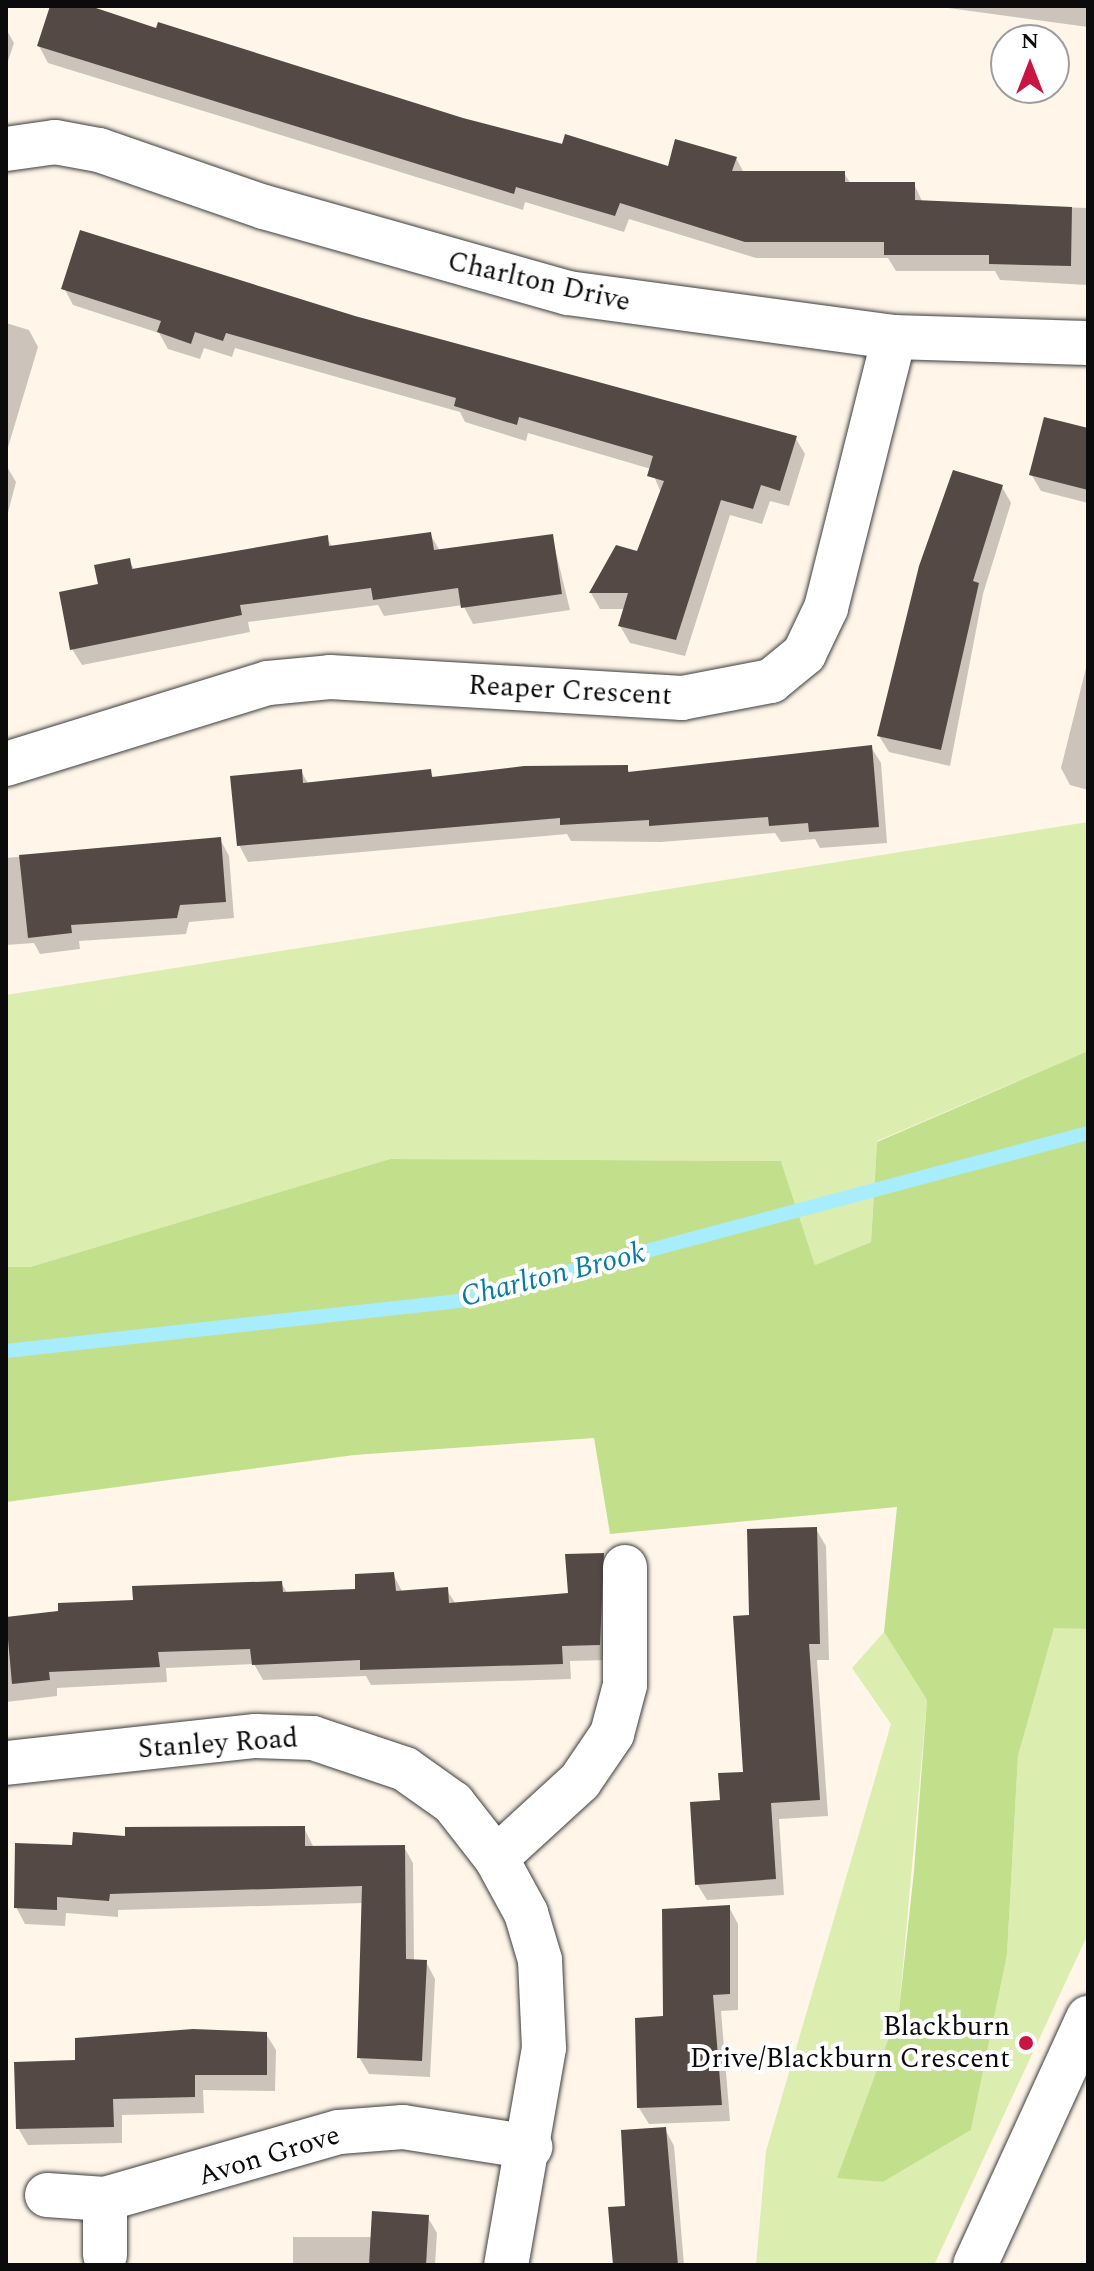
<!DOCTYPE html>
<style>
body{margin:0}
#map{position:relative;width:1094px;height:2271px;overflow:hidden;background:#fff6e9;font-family:Spectral,serif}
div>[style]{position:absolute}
.green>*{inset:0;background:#dbedaf}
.forest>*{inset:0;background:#c2e08c}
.shadow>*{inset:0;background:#0003}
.stream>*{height:14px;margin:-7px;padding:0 7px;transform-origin:7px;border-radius:7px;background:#a7edfd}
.building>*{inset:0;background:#554946}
.roads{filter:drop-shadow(0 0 2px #3e3e3e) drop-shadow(0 0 2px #3e3e3e)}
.minor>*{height:44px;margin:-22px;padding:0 22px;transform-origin:22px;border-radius:22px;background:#fff}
.dots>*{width:22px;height:22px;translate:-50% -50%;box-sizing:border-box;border:4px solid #fff;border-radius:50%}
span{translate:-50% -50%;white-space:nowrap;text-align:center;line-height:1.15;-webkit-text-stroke:8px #fff;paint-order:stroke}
.street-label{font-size:28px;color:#0b0b0b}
.poi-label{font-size:28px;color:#0b0b0b}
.right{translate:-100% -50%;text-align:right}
.water-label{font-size:30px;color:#087ca1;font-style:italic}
.frame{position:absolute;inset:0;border:8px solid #0b0b0b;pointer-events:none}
.north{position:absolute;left:990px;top:24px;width:80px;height:80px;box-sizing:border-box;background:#fff;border:2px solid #9d9d9d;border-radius:50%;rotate:0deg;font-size:22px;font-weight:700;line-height:32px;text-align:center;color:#0b0b0b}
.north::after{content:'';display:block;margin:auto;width:28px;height:36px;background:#c91541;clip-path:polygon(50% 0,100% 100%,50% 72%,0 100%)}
</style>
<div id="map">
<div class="green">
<div style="clip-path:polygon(1088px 822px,1088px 1051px,877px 1141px,871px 1242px,815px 1265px,781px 1161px,390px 1159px,30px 1267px,6px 1267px,6px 995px)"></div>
<div style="clip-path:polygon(1054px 1627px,1088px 1629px,1088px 1934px,934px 2265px,756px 2265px,766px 2151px,891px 1724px,852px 1668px,884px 1632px,927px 1700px,899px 2010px,838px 2177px,883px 2182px,971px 2130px,1007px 1955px,1018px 1756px)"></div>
</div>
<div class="forest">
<div style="clip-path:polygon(1088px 1051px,1088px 1629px,1054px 1628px,1018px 1756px,1007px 1955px,971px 2130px,883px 2182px,837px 2178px,899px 2010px,914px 1871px,927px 1700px,884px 1632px,897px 1507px,610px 1534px,594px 1438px,354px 1455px,6px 1502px,6px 1267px,30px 1267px,390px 1159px,781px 1161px,815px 1265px,871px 1242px,877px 1142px)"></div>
</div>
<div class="shadow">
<div style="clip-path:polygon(52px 6px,84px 6px,158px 31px,160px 25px,463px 120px,669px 169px,736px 158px,744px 173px,844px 173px,851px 184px,914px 184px,923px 203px,1088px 208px,1088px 285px,1000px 280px,995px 271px,896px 271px,888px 258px,756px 258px,629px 219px,624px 232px,525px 202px,523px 210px,48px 63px,39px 46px)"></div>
<div style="clip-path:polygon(934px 6px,1088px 6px,1088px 27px)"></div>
<div style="clip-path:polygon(6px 29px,14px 43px,6px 67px)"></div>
<div style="clip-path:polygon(64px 288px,354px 318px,795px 437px,805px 454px,789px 506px,770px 501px,762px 524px,730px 515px,685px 656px,630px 643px,620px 626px,626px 609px,600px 609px,591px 593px,617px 547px,638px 553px,661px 493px,651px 469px,528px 433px,526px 441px,465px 422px,460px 412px,235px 348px,232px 357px,204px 348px,200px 359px,168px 349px,159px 333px,73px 305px)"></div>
<div style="clip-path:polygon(6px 323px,29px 330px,38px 347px,6px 454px)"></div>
<div style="clip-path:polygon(1088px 430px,1088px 503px,1041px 491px,1031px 474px)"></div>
<div style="clip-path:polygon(6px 465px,16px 482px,6px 520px)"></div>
<div style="clip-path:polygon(1002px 487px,1011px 503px,983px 594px,950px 766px,889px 752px,879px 736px)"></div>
<div style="clip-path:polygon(430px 534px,440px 551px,552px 536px,570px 610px,473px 624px,463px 605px,384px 616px,378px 605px,248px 622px,250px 632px,82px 665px,72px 649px,100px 586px,129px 560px,135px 571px,326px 537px,333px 548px)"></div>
<div style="clip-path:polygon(1088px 660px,1088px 790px,1070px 785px,1061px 768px)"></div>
<div style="clip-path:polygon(871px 747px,881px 763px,887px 843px,820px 848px,815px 839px,781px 842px,775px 833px,661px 842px,571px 841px,567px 834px,248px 862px,239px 845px,301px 771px,309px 785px,430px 771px,434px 779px,627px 767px,630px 774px)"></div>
<div style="clip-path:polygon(220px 839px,229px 856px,234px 918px,189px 922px,186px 934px,79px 941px,80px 949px,40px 954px,34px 943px,6px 945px,6px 858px)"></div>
<div style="clip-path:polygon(816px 1529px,826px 1546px,829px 1660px,817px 1660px,828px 1816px,779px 1819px,784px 1895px,707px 1900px,697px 1884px,722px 1802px,746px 1774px,751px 1617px)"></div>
<div style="clip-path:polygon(603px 1555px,612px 1571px,608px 1660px,570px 1661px,571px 1679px,371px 1685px,366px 1676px,263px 1680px,254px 1664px,166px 1668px,167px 1682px,57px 1688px,57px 1696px,6px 1702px,6px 1619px,281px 1583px,288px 1594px,358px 1591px,393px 1574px,403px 1593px,446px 1589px,456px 1604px,571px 1594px)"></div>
<div style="clip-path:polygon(304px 1828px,314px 1848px,404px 1847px,413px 1863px,414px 1962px,426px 1962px,435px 1979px,430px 2077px,369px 2074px,359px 2057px,364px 1903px,118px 1910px,118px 1917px,66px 1913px,65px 1926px,25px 1924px,16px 1907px,74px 1848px)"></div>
<div style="clip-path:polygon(729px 1907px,738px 1924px,738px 2010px,721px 2011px,730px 2121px,649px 2124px,639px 2108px,665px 2018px)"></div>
<div style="clip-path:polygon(266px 2034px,276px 2050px,275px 2091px,203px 2090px,204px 2113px,122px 2115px,122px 2143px,28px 2145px,18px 2128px,77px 2062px)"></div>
<div style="clip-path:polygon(665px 2129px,674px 2146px,684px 2265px,613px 2265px,627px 2208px)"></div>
<div style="clip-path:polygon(427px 2216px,437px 2233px,435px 2265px,293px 2265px,293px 2237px,373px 2237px)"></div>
</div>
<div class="stream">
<div style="left:6px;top:1351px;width:456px;rotate:-6.3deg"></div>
<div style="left:459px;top:1301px;width:651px;rotate:-14.95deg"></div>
</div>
<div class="building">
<div style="clip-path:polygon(50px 6px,90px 6px,156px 28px,158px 22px,463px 118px,562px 144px,565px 134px,668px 166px,675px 139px,737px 157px,732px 171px,845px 171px,845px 182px,915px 182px,915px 200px,1072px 207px,1071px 266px,989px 264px,989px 255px,884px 255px,884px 242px,745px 242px,620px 203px,615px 216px,516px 187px,514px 194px,37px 46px)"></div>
<div style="clip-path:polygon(80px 230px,355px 316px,797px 436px,780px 491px,761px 485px,753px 509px,721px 500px,676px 640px,618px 626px,628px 593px,589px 593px,616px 545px,637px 551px,664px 481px,647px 476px,653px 456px,519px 417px,517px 425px,454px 406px,456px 398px,226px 333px,223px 341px,195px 332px,191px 344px,157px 332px,161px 321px,61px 289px)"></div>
<div style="clip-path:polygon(1044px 417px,1088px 428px,1088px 490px,1029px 475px)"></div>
<div style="clip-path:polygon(953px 470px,1003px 485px,973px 581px,979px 583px,941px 750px,877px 736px,919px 566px)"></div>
<div style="clip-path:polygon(431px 532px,434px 550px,553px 534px,562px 594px,461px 608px,458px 588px,373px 600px,371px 588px,240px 605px,242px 615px,70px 650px,59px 592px,98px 584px,94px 565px,130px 558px,132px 569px,328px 535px,329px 546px)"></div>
<div style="clip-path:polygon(872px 745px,879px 827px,809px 832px,808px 823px,769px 826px,768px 817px,649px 826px,649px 820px,560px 825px,560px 818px,237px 846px,230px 776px,302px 769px,303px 783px,431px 769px,432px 777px,524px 766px,628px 765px,628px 772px)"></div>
<div style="clip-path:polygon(221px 837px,226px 902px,180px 905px,177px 918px,71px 925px,72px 933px,28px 938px,19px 855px)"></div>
<div style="clip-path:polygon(817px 1527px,820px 1644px,809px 1644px,820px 1800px,771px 1803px,776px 1879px,695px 1885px,690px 1802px,720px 1800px,718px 1773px,743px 1772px,733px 1616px,749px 1615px,747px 1529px)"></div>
<div style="clip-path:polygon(604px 1553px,600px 1645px,562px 1646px,563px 1664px,360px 1670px,360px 1660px,252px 1665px,250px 1649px,158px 1652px,160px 1667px,49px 1672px,50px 1680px,12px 1684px,6px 1617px,58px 1611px,58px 1603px,133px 1600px,132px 1586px,282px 1581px,283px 1592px,355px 1589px,355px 1574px,394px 1572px,396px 1591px,448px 1587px,449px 1603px,568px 1593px,565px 1554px)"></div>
<div style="clip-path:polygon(305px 1826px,305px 1846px,405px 1845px,406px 1959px,427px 1960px,422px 2061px,357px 2058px,362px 1886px,110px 1894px,109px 1901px,57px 1897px,57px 1910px,14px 1908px,15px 1843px,72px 1845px,73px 1832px,125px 1836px,125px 1827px)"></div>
<div style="clip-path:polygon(730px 1905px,730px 1994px,713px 1995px,722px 2105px,637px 2108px,635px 2018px,663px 2016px,662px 1909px)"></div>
<div style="clip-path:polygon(193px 2029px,267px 2032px,267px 2075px,195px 2075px,195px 2097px,113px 2099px,114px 2127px,16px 2129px,14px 2062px,75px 2060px,75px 2038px)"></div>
<div style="clip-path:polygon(666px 2127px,678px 2265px,613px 2265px,608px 2207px,625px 2206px,621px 2130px)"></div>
<div style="clip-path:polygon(372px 2211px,429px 2215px,426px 2265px,369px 2265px)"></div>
</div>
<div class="roads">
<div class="minor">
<div style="left:6px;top:149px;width:49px;rotate:-8.1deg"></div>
<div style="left:55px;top:142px;width:45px;rotate:10.3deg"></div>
<div style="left:99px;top:150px;width:175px;rotate:19.1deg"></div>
<div style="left:264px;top:207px;width:316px;rotate:15.8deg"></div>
<div style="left:568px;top:293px;width:329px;rotate:7.7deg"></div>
<div style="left:894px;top:337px;width:194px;rotate:1.8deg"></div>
<div style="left:6px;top:764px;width:274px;rotate:-17.2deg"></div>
<div style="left:268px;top:683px;width:62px;rotate:-5.5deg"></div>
<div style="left:330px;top:677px;width:353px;rotate:3.4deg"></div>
<div style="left:682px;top:698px;width:91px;rotate:-10.8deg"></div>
<div style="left:771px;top:681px;width:43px;rotate:-39.3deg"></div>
<div style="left:804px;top:654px;width:51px;rotate:-64.4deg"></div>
<div style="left:826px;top:608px;width:279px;rotate:-75.9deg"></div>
<div style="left:6px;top:1763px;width:251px;rotate:-6.2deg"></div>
<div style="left:256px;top:1736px;width:57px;rotate:2deg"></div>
<div style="left:313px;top:1738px;width:97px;rotate:18.6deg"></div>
<div style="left:405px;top:1769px;width:59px;rotate:35.3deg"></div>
<div style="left:453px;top:1803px;width:70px;rotate:52deg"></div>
<div style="left:496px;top:1858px;width:63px;rotate:61.4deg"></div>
<div style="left:526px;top:1913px;width:49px;rotate:73.4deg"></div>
<div style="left:540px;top:1960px;width:88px;rotate:87.4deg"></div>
<div style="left:544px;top:2048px;width:220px;rotate:99.9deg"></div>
<div style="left:496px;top:1858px;width:114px;rotate:-42.5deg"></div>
<div style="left:580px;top:1781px;width:57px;rotate:-55.8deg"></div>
<div style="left:612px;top:1734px;width:51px;rotate:-75.1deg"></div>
<div style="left:625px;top:1685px;width:118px;rotate:-90deg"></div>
<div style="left:47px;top:2195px;width:58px;rotate:3.9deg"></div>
<div style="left:105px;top:2199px;width:243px;rotate:-16deg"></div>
<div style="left:339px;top:2132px;width:64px;rotate:-4.5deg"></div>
<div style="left:403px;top:2127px;width:129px;rotate:8.9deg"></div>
<div style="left:105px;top:2199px;width:56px;rotate:90deg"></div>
<div style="left:975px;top:2265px;width:272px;rotate:-65.4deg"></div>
</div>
</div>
<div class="dots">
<div style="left:1026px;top:2043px;background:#c91541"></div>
</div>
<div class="street-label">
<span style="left:539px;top:282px;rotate:13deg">Charlton Drive</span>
<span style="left:570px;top:691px;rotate:3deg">Reaper Crescent</span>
<span style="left:218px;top:1744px;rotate:-4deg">Stanley Road</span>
<span style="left:269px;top:2156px;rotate:-17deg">Avon Grove</span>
</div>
<div class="poi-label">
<span class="right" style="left:1010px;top:2043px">Blackburn<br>Drive/Blackburn Crescent</span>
</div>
<div class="water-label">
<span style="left:553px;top:1275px;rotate:-14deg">Charlton Brook</span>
</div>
<div class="frame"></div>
<div class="north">N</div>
</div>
